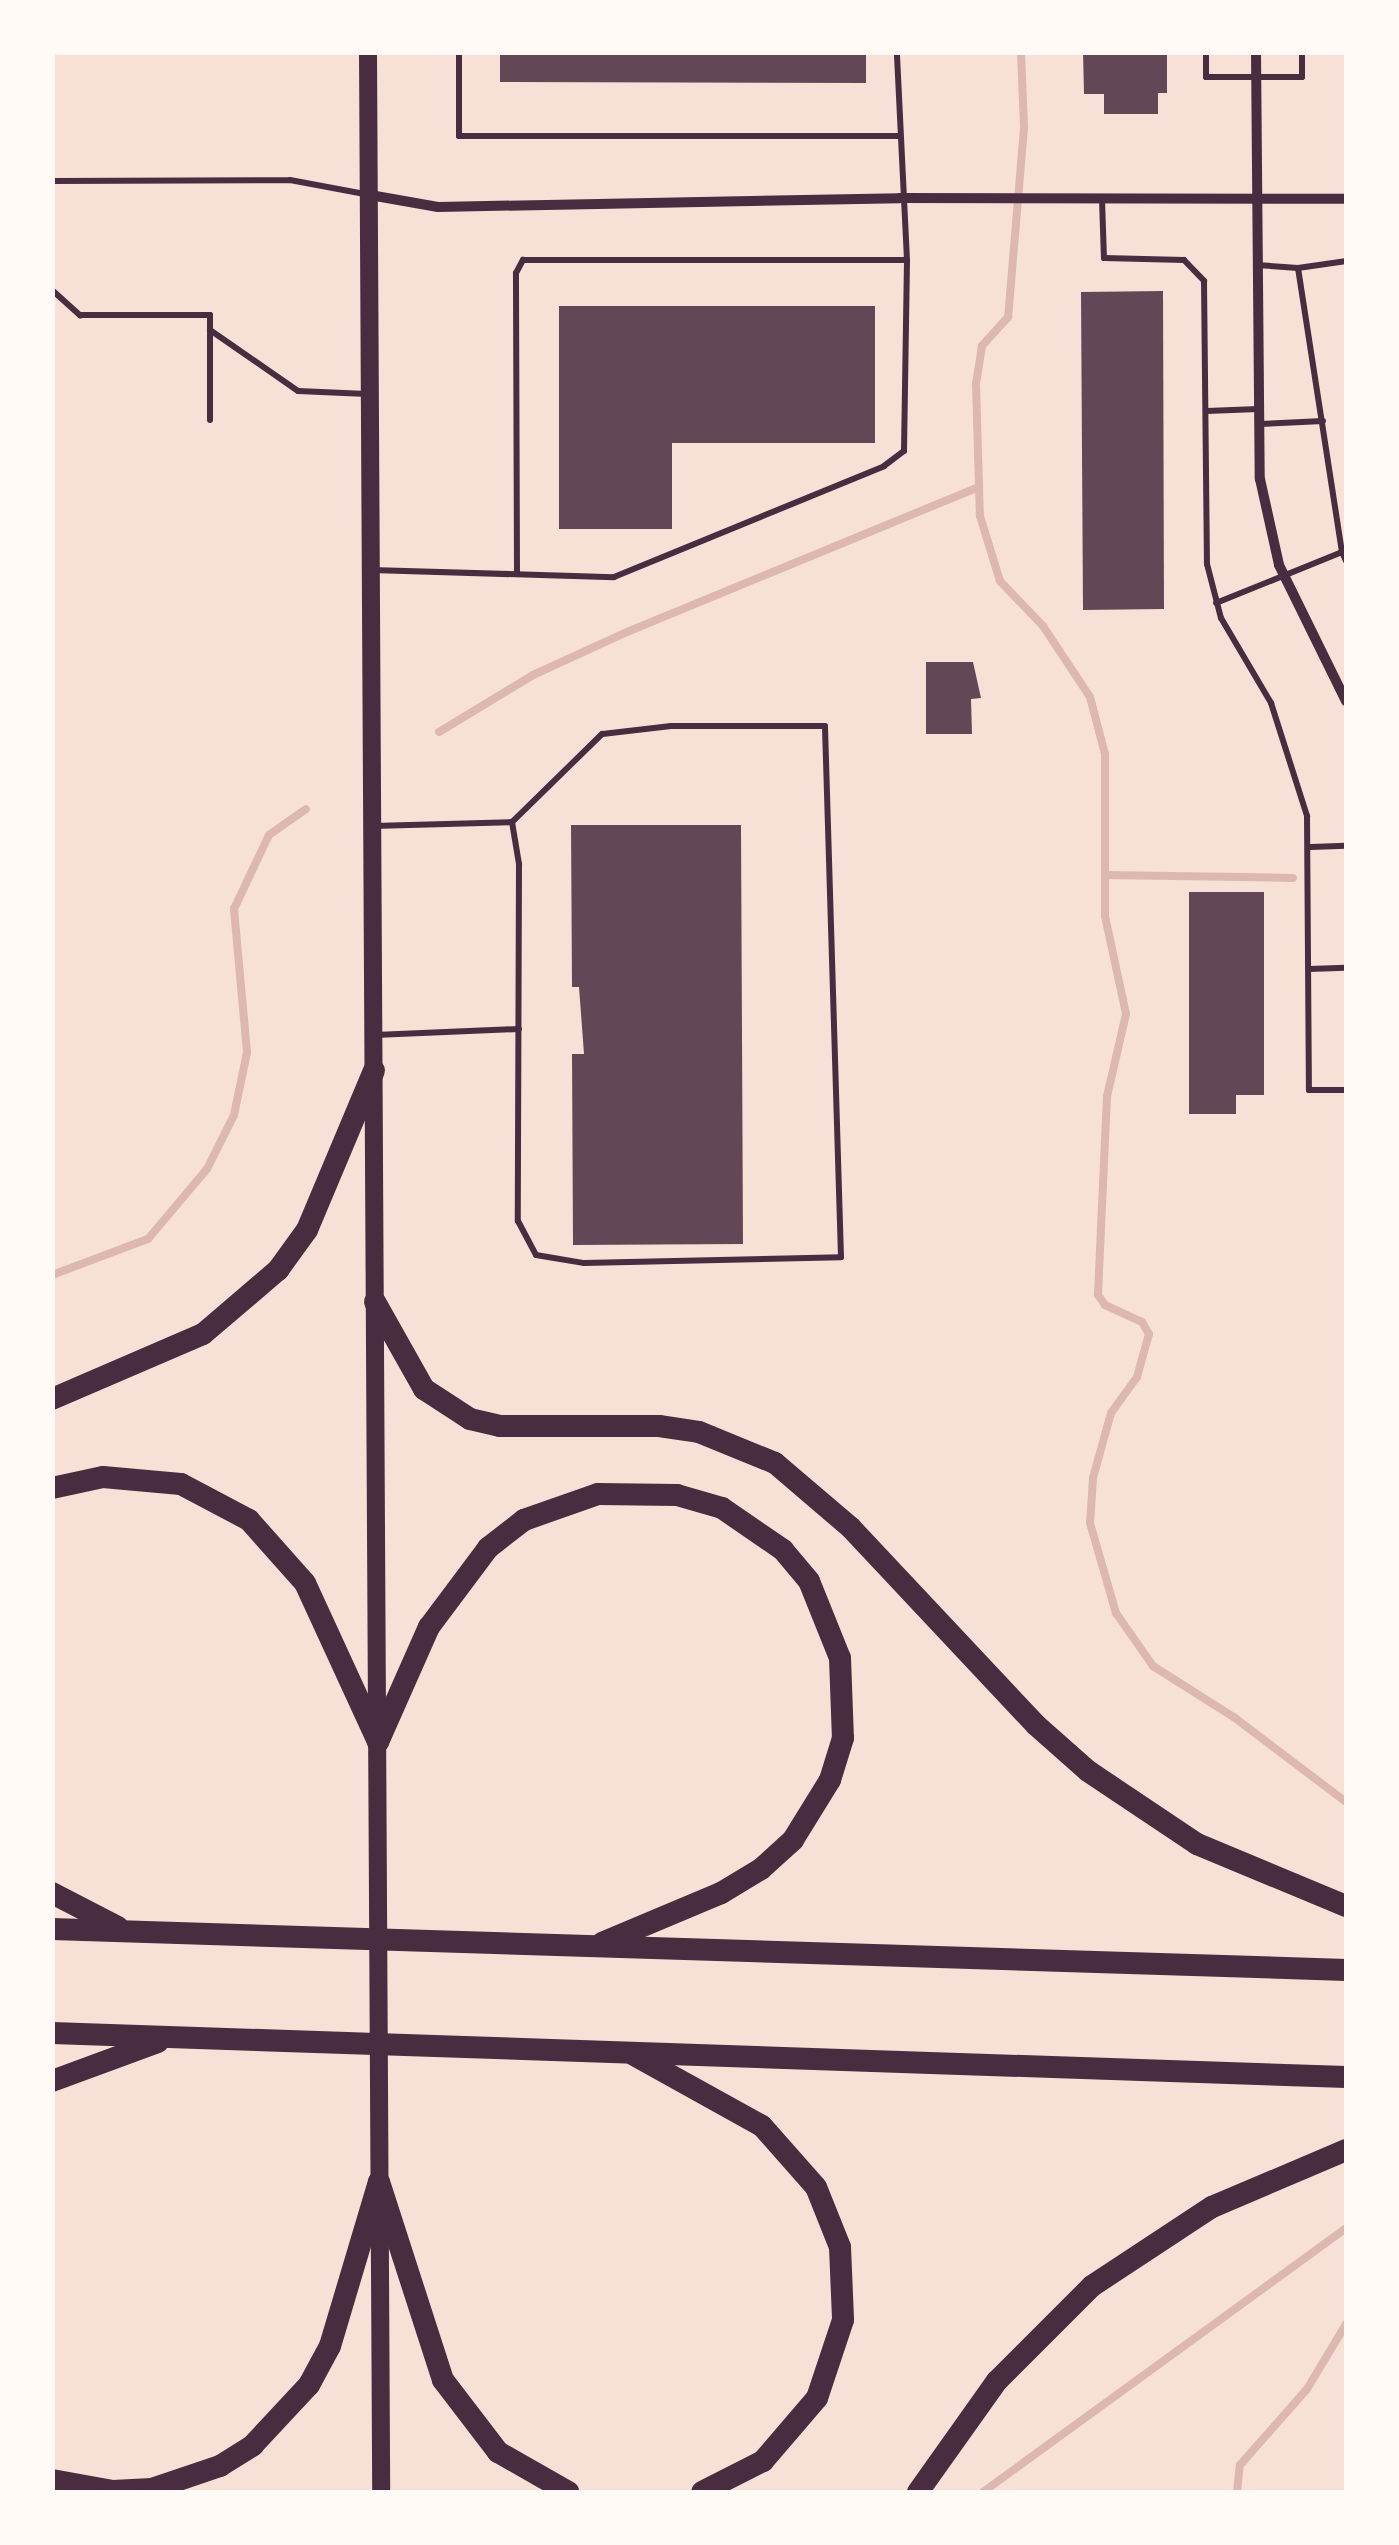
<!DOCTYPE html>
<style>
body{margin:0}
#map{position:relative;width:1399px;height:2545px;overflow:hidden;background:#f7e1d7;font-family:"Alegreya Sans",sans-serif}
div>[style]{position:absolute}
.stream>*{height:8px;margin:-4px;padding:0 4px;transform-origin:4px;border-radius:4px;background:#dcb8b0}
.building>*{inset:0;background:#644757}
.service>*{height:6px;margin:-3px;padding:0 3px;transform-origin:3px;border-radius:3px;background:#4a2c40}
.minor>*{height:10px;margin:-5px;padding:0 5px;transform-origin:5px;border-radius:5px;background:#4a2c40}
.secondary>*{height:18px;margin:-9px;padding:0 9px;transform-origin:9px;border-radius:9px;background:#4a2c40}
.motorway>*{height:22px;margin:-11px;padding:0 11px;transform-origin:11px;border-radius:11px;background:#4a2c40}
span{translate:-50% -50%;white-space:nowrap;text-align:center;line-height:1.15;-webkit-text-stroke:10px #fffaf5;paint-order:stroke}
.frame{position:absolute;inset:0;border:55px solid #fffaf5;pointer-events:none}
</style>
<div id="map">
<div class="stream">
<div style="left:1021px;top:52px;width:76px;rotate:87.7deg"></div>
<div style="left:1024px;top:128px;width:190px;rotate:94.8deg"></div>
<div style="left:1008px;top:317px;width:39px;rotate:132deg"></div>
<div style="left:982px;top:346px;width:39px;rotate:99deg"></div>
<div style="left:976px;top:385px;width:131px;rotate:88.3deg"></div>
<div style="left:980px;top:516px;width:68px;rotate:72.9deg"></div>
<div style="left:1000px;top:581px;width:62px;rotate:46.3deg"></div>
<div style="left:1043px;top:626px;width:85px;rotate:56.5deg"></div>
<div style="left:1090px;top:697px;width:59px;rotate:75.3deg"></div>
<div style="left:1105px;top:754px;width:162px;rotate:90deg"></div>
<div style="left:1105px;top:916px;width:100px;rotate:77.9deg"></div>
<div style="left:1126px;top:1014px;width:84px;rotate:103deg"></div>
<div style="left:1107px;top:1096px;width:199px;rotate:92.6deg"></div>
<div style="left:1098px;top:1295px;width:12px;rotate:55deg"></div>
<div style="left:1105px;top:1305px;width:41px;rotate:24.7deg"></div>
<div style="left:1142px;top:1322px;width:14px;rotate:60deg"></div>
<div style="left:1149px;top:1334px;width:45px;rotate:105.6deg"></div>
<div style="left:1137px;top:1377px;width:44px;rotate:125.8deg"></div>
<div style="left:1111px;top:1413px;width:67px;rotate:105.5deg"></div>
<div style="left:1093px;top:1478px;width:45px;rotate:93.8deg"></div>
<div style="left:1090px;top:1523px;width:94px;rotate:73.9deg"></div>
<div style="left:1116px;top:1613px;width:65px;rotate:55.1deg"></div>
<div style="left:1153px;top:1666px;width:97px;rotate:32.4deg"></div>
<div style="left:1235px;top:1718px;width:139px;rotate:37.1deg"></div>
<div style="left:439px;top:732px;width:110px;rotate:-31.2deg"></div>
<div style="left:533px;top:675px;width:103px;rotate:-24.6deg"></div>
<div style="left:627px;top:632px;width:380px;rotate:-22.4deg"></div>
<div style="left:1105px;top:875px;width:188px;rotate:0.9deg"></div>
<div style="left:52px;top:1275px;width:103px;rotate:-20.6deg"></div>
<div style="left:148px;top:1239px;width:92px;rotate:-49.9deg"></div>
<div style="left:207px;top:1169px;width:60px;rotate:-63.4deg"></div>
<div style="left:234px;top:1115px;width:64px;rotate:-78.3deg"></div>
<div style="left:247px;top:1052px;width:144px;rotate:-95.2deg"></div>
<div style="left:234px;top:909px;width:82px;rotate:-64.7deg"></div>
<div style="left:269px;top:835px;width:45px;rotate:-35.1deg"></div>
<div style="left:983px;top:2492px;width:449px;rotate:-36deg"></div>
<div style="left:1237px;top:2492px;width:27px;rotate:-84deg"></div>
<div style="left:1240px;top:2465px;width:101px;rotate:-48.6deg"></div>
<div style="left:1307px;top:2389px;width:76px;rotate:-59deg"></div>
</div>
<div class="building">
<div style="clip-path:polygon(500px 52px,866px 52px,866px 83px,500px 82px)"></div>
<div style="clip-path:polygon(1083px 52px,1167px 52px,1167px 93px,1158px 93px,1158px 114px,1104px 114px,1104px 94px,1084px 94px)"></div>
<div style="clip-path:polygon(1163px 291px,1164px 609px,1083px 610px,1081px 292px)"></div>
<div style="clip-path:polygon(559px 306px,875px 306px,875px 443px,672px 443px,672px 529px,559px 529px)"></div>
<div style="clip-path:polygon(926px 662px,973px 662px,981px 698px,971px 699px,972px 734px,926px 734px)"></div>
<div style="clip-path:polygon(571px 825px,741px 825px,743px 1244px,573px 1245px,572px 1054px,584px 1054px,579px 987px,572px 987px)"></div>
<div style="clip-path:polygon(1189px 892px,1264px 892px,1264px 1095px,1236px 1095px,1236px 1114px,1189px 1114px)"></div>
</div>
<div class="service">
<div style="left:459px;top:52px;width:84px;rotate:90deg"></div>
<div style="left:459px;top:136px;width:440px"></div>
<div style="left:1206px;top:52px;width:25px;rotate:90deg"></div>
<div style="left:1206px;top:77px;width:96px"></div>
<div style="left:1302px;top:77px;width:25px;rotate:-90deg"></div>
<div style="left:52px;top:181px;width:238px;rotate:-0.2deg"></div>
<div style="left:290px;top:180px;width:76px;rotate:10.6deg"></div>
<div style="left:1102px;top:199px;width:59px;rotate:88.1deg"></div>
<div style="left:1104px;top:258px;width:80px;rotate:1.4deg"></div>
<div style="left:1184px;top:260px;width:29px;rotate:46deg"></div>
<div style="left:1204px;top:281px;width:283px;rotate:89.4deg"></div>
<div style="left:1207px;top:564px;width:56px;rotate:75.5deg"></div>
<div style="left:1221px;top:618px;width:99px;rotate:59.5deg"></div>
<div style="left:1271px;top:703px;width:119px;rotate:72.3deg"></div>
<div style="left:1307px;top:816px;width:274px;rotate:89.6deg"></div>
<div style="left:1309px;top:1090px;width:37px"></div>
<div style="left:1257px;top:265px;width:41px;rotate:4.2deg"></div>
<div style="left:1298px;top:268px;width:287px;rotate:81.2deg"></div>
<div style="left:1298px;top:268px;width:49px;rotate:-8.3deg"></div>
<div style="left:52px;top:290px;width:38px;rotate:42deg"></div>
<div style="left:80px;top:315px;width:130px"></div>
<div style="left:210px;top:315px;width:105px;rotate:90deg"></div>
<div style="left:210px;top:330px;width:107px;rotate:34.7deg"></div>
<div style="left:298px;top:391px;width:69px;rotate:2.5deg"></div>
<div style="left:1207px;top:411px;width:51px;rotate:-2.2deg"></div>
<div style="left:1259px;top:424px;width:64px;rotate:-2.7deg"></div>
<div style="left:371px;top:570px;width:243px;rotate:1.7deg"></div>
<div style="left:614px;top:577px;width:292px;rotate:-22.3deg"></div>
<div style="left:884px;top:466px;width:25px;rotate:-37deg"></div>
<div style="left:904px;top:451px;width:191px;rotate:-89.1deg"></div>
<div style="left:907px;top:260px;width:208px;rotate:-92.8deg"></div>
<div style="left:517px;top:573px;width:300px;rotate:-90.2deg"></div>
<div style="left:516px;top:273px;width:15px;rotate:-62deg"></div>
<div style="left:523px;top:260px;width:383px"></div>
<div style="left:1216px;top:603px;width:136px;rotate:-22deg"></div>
<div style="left:1342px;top:552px;width:10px;rotate:66deg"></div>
<div style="left:373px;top:826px;width:139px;rotate:-1.6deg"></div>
<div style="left:512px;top:822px;width:43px;rotate:80.5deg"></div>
<div style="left:519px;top:864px;width:357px;rotate:90.2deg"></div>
<div style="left:518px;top:1221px;width:38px;rotate:62deg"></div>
<div style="left:536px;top:1255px;width:49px;rotate:9.5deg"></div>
<div style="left:584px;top:1263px;width:257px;rotate:-1.3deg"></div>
<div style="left:841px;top:1257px;width:531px;rotate:-91.73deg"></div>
<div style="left:825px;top:726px;width:154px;rotate:180deg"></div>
<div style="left:671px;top:726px;width:69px;rotate:173.4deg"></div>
<div style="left:602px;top:734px;width:126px;rotate:135.6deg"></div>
<div style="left:1311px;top:847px;width:35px;rotate:-2deg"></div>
<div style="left:1309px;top:969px;width:37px;rotate:-2deg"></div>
<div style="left:375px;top:1035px;width:144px;rotate:-2.4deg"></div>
</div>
<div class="minor">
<div style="left:1256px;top:52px;width:427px;rotate:89.5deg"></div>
<div style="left:1260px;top:479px;width:88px;rotate:77.5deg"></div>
<div style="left:1279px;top:565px;width:152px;rotate:63.8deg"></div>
<div style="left:370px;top:195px;width:69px;rotate:10deg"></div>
<div style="left:438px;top:207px;width:462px;rotate:-1.1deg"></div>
<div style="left:900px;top:198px;width:446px;rotate:0.1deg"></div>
</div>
<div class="secondary">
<div style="left:368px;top:52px;width:2440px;rotate:89.69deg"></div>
</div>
<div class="motorway">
<div style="left:375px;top:1302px;width:100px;rotate:60.6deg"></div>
<div style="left:424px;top:1389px;width:55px;rotate:33.1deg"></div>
<div style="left:470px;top:1419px;width:31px;rotate:13deg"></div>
<div style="left:500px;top:1426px;width:159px"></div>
<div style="left:659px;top:1426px;width:40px;rotate:8.5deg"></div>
<div style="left:699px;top:1432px;width:82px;rotate:22.2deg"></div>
<div style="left:775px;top:1463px;width:100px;rotate:40.5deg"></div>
<div style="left:851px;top:1528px;width:270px;rotate:46.8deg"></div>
<div style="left:1036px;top:1725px;width:69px;rotate:41.5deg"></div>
<div style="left:1088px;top:1771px;width:131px;rotate:33.8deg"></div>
<div style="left:1197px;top:1844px;width:161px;rotate:22.6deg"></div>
<div style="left:52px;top:1399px;width:164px;rotate:-23.3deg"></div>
<div style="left:203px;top:1334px;width:99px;rotate:-40.5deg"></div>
<div style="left:278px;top:1270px;width:49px;rotate:-54.1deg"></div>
<div style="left:307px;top:1230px;width:173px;rotate:-67.2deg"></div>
<div style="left:52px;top:1488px;width:52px;rotate:-12.2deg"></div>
<div style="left:103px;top:1477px;width:78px;rotate:5.1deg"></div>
<div style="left:181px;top:1484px;width:77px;rotate:27.9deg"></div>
<div style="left:249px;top:1520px;width:84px;rotate:48.4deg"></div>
<div style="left:305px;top:1583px;width:175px;rotate:65.3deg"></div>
<div style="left:378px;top:1742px;width:126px;rotate:-66.1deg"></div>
<div style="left:429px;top:1627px;width:99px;rotate:-53.2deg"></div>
<div style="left:488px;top:1548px;width:46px;rotate:-37.9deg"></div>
<div style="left:524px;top:1520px;width:78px;rotate:-19.4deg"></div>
<div style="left:598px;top:1494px;width:79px;rotate:0.7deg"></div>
<div style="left:677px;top:1495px;width:47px;rotate:16.1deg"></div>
<div style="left:722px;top:1508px;width:74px;rotate:34.5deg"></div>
<div style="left:783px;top:1550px;width:40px;rotate:50deg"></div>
<div style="left:809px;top:1581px;width:83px;rotate:68.1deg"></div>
<div style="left:840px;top:1658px;width:80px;rotate:87.9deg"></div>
<div style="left:843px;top:1738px;width:44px;rotate:107.2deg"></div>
<div style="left:830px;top:1780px;width:70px;rotate:121.7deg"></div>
<div style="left:793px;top:1840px;width:43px;rotate:137.8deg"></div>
<div style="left:761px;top:1869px;width:47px;rotate:149deg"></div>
<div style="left:721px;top:1893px;width:129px;rotate:157.2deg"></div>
<div style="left:52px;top:1893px;width:74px;rotate:27.3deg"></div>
<div style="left:52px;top:1929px;width:1295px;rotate:1.81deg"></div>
<div style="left:52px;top:2033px;width:1295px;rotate:1.95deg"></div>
<div style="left:634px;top:2055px;width:146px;rotate:29deg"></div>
<div style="left:762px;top:2126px;width:81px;rotate:48.5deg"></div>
<div style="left:816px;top:2187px;width:65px;rotate:68.2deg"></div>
<div style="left:840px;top:2247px;width:73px;rotate:87.6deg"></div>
<div style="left:843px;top:2320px;width:82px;rotate:108.4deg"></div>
<div style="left:817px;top:2398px;width:83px;rotate:130.6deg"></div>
<div style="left:763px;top:2461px;width:68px;rotate:153.1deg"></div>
<div style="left:52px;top:2081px;width:113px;rotate:-20.2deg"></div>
<div style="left:379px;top:2182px;width:208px;rotate:72.1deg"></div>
<div style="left:443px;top:2380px;width:91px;rotate:52.6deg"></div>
<div style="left:498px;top:2452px;width:81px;rotate:29.7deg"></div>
<div style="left:52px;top:2480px;width:62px;rotate:10.2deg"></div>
<div style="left:113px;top:2491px;width:39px;rotate:-3deg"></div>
<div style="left:152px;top:2489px;width:72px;rotate:-18.7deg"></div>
<div style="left:220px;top:2466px;width:39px;rotate:-32deg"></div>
<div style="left:253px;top:2445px;width:82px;rotate:-47deg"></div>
<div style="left:309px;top:2385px;width:44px;rotate:-61.7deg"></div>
<div style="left:330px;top:2346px;width:171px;rotate:-73.4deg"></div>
<div style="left:918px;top:2492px;width:136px;rotate:-54.6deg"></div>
<div style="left:997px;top:2381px;width:134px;rotate:-45deg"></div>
<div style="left:1092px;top:2286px;width:144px;rotate:-33.4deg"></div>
<div style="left:1212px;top:2207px;width:146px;rotate:-23deg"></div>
</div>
<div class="frame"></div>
</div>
